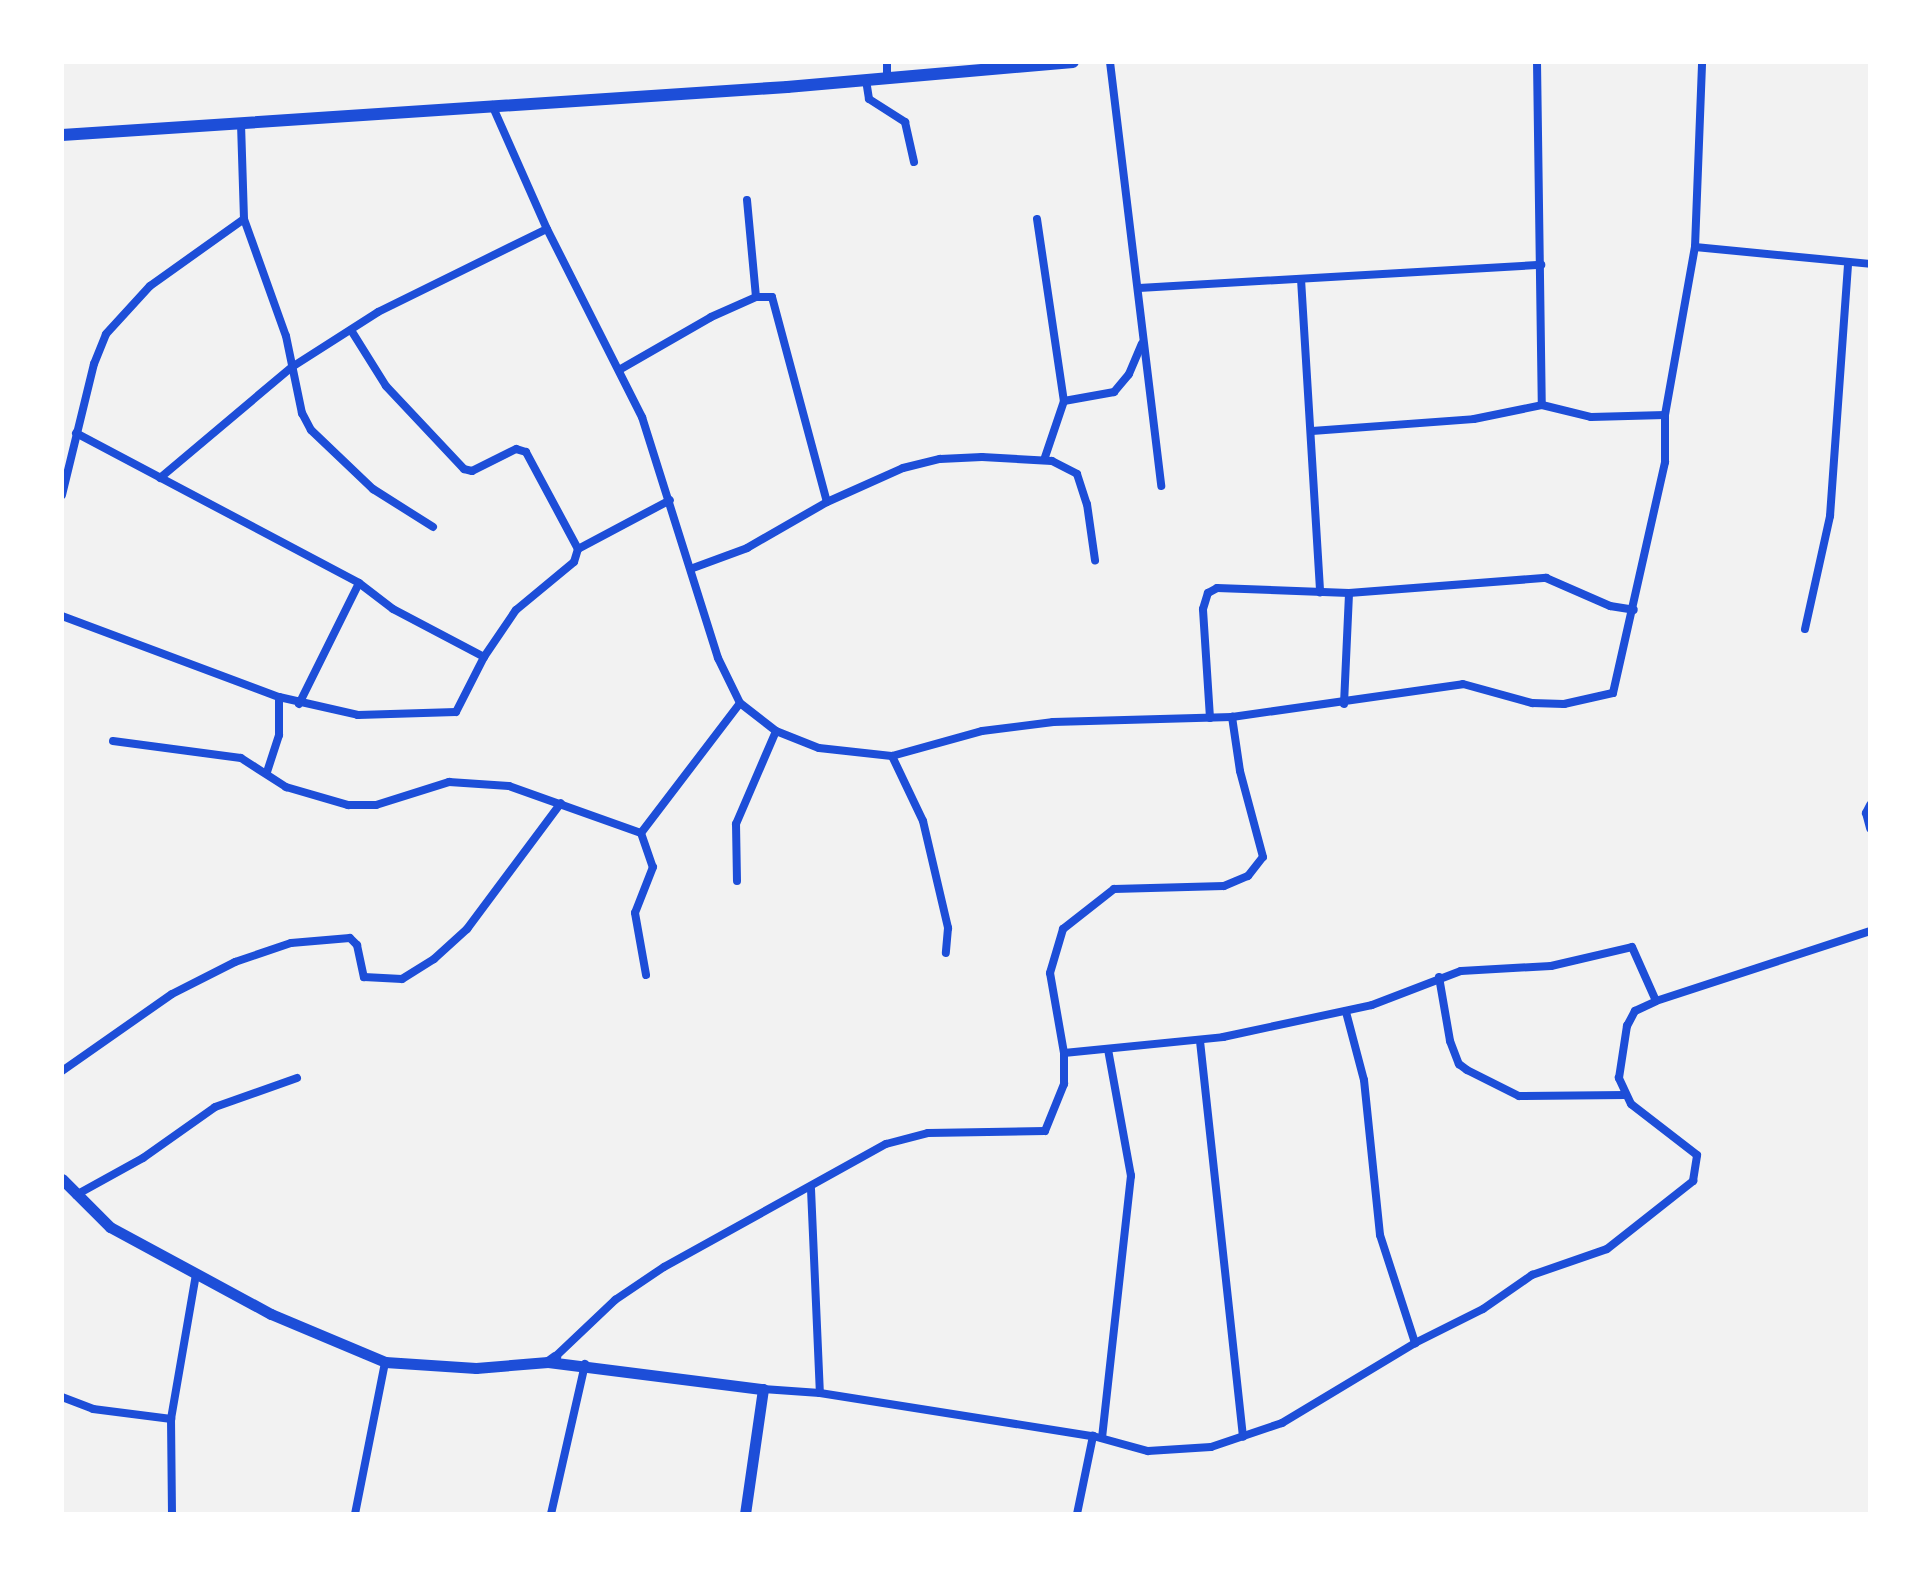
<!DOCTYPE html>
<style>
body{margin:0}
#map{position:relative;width:1932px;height:1576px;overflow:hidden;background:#f2f2f2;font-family:"Sofia Sans Condensed",sans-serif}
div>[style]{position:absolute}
.minor>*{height:8px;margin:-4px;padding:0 4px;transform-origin:4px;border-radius:4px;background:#1d4ed8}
.tertiary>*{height:11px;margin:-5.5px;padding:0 5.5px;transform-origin:5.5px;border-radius:5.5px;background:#1d4ed8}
.secondary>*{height:12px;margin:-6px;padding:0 6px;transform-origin:6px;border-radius:6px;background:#1d4ed8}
span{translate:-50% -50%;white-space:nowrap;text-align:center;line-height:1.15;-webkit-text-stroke:6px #fff;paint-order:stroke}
.frame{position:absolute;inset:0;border:64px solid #fff;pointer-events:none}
</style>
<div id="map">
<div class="minor">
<div style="left:1110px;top:62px;width:427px;rotate:83.1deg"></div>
<div style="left:1537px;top:62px;width:343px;rotate:89.2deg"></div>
<div style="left:887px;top:78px;width:16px;rotate:-90deg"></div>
<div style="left:866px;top:80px;width:19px;rotate:81deg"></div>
<div style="left:869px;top:99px;width:43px;rotate:32.6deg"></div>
<div style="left:905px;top:122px;width:41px;rotate:77.3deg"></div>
<div style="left:492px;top:105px;width:136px;rotate:66.1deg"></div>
<div style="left:547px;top:229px;width:211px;rotate:63.2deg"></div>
<div style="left:642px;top:417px;width:253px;rotate:72.5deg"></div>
<div style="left:718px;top:658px;width:50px;rotate:63.9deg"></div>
<div style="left:740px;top:703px;width:46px;rotate:37.9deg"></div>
<div style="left:776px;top:731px;width:46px;rotate:21.6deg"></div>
<div style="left:819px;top:748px;width:73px;rotate:6.3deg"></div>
<div style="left:892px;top:756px;width:93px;rotate:-15.5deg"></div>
<div style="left:982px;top:731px;width:72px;rotate:-7.2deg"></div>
<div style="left:1053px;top:722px;width:179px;rotate:-1.6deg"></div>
<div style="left:1232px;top:717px;width:233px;rotate:-8.1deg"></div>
<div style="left:1463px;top:684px;width:72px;rotate:15.4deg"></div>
<div style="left:1532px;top:703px;width:32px;rotate:2deg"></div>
<div style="left:1564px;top:704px;width:50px;rotate:-12.7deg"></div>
<div style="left:1613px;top:693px;width:237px;rotate:-77.3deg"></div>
<div style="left:1665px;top:462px;width:47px;rotate:-90deg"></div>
<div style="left:1665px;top:415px;width:171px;rotate:-79.9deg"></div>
<div style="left:1695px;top:247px;width:185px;rotate:-87.8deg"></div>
<div style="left:747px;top:200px;width:97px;rotate:84.7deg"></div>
<div style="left:244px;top:219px;width:124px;rotate:70.3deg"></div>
<div style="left:286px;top:336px;width:79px;rotate:78.3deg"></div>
<div style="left:302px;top:413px;width:19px;rotate:62deg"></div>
<div style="left:311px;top:430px;width:86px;rotate:43.6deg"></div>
<div style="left:373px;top:489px;width:71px;rotate:32.3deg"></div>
<div style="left:1037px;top:219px;width:184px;rotate:81.6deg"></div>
<div style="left:1064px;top:401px;width:62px;rotate:108.7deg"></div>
<div style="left:1695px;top:247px;width:176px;rotate:5.5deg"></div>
<div style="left:1301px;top:279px;width:314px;rotate:86.5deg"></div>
<div style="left:1139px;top:288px;width:403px;rotate:-3.3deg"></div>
<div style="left:619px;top:370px;width:106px;rotate:-29.9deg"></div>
<div style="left:711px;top:317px;width:49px;rotate:-24deg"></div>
<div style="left:756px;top:297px;width:16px"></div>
<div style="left:772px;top:297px;width:212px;rotate:75deg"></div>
<div style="left:1064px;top:401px;width:51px;rotate:-10.2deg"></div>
<div style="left:1114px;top:392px;width:23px;rotate:-50deg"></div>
<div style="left:1129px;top:374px;width:33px;rotate:-67deg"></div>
<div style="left:1312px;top:431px;width:162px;rotate:-4.2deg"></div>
<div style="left:1474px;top:419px;width:69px;rotate:-11.6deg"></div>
<div style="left:1542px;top:405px;width:50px;rotate:13.8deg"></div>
<div style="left:1591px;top:417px;width:74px;rotate:-1.5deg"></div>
<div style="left:76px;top:433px;width:320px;rotate:27.9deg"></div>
<div style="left:359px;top:583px;width:43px;rotate:37.4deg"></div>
<div style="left:393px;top:609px;width:103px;rotate:27.8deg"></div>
<div style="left:484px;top:657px;width:57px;rotate:-55.8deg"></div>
<div style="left:516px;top:610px;width:75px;rotate:-39.6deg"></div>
<div style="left:574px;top:562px;width:14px;rotate:-73deg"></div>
<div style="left:578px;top:549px;width:110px;rotate:-118.2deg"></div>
<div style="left:526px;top:452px;width:10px;rotate:-163deg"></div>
<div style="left:516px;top:449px;width:49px;rotate:153.4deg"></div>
<div style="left:472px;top:471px;width:8px;rotate:-166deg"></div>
<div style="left:464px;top:469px;width:114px;rotate:-133.2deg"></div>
<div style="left:386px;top:386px;width:66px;rotate:-122deg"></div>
<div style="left:160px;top:478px;width:172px;rotate:-40.1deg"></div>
<div style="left:292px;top:367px;width:102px;rotate:-32.6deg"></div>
<div style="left:378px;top:312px;width:188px;rotate:-26.2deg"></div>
<div style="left:62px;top:495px;width:135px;rotate:-76.3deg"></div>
<div style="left:94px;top:364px;width:32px;rotate:-68deg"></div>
<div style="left:106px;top:334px;width:65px;rotate:-47.5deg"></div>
<div style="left:150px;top:286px;width:115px;rotate:-35.5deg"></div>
<div style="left:244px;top:219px;width:94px;rotate:-91.8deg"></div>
<div style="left:578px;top:549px;width:104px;rotate:-28deg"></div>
<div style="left:693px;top:568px;width:58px;rotate:-20.3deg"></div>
<div style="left:747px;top:548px;width:92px;rotate:-29.9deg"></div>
<div style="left:827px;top:502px;width:83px;rotate:-24.1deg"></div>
<div style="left:903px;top:468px;width:38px;rotate:-14deg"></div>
<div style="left:940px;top:459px;width:42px;rotate:-2.7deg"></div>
<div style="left:982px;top:457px;width:70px;rotate:3.3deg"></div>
<div style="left:1052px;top:461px;width:28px;rotate:27deg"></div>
<div style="left:1077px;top:474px;width:32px;rotate:72deg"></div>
<div style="left:1087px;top:504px;width:57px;rotate:81.9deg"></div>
<div style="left:62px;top:616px;width:232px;rotate:20.5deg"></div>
<div style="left:279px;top:697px;width:81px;rotate:12.8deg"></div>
<div style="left:358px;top:715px;width:98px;rotate:-1.8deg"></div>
<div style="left:456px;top:712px;width:62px;rotate:-63deg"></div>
<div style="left:1805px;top:629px;width:116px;rotate:-77.5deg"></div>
<div style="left:1830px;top:516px;width:253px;rotate:-85.9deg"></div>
<div style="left:299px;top:704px;width:135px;rotate:-63.6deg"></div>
<div style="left:1344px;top:704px;width:111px;rotate:-87.4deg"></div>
<div style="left:1210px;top:718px;width:109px;rotate:-93.7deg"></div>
<div style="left:1203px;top:609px;width:17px;rotate:-73deg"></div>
<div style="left:1208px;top:593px;width:10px;rotate:-29deg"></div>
<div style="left:1217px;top:588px;width:132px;rotate:2.2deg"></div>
<div style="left:1349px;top:593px;width:198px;rotate:-4.4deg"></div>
<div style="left:1546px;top:578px;width:70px;rotate:23.6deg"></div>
<div style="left:1610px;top:606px;width:24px;rotate:9deg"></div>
<div style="left:113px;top:741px;width:129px;rotate:7.6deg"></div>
<div style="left:241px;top:758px;width:54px;rotate:32.8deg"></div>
<div style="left:286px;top:787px;width:65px;rotate:16.2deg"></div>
<div style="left:348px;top:805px;width:28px"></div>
<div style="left:376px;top:805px;width:77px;rotate:-17.5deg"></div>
<div style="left:449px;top:782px;width:60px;rotate:3.8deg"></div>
<div style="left:509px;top:786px;width:140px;rotate:19.6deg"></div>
<div style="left:641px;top:833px;width:163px;rotate:-52.7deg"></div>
<div style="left:892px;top:756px;width:72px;rotate:64.5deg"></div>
<div style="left:923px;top:821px;width:110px;rotate:76.8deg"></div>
<div style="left:948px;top:928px;width:25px;rotate:95deg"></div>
<div style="left:267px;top:772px;width:39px;rotate:-72deg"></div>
<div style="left:279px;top:735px;width:38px;rotate:-90deg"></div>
<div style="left:1870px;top:805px;width:9px;rotate:117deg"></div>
<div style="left:1866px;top:813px;width:16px;rotate:75deg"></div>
<div style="left:641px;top:833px;width:36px;rotate:71deg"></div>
<div style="left:653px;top:867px;width:49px;rotate:111.4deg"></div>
<div style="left:635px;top:913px;width:63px;rotate:79.9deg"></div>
<div style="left:737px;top:881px;width:57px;rotate:-91deg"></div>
<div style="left:736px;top:824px;width:101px;rotate:-66.7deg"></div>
<div style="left:1439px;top:977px;width:65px;rotate:80.2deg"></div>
<div style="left:1450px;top:1041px;width:25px;rotate:69deg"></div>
<div style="left:1459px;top:1064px;width:10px;rotate:37deg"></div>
<div style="left:1467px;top:1070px;width:58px;rotate:26.6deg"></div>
<div style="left:1519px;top:1096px;width:106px;rotate:-0.5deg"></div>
<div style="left:1346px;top:1012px;width:70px;rotate:75.2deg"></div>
<div style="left:1364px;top:1080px;width:156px;rotate:84.1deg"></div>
<div style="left:1380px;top:1235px;width:114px;rotate:72deg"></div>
<div style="left:1200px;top:1041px;width:398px;rotate:83.8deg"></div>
<div style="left:1064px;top:1053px;width:160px;rotate:-5.7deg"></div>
<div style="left:1223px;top:1037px;width:152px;rotate:-12.1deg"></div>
<div style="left:1372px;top:1005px;width:95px;rotate:-20.9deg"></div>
<div style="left:1461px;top:971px;width:90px;rotate:-3.2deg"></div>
<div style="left:1551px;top:966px;width:83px;rotate:-13.2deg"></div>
<div style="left:1632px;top:947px;width:59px;rotate:66deg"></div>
<div style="left:1656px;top:1001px;width:225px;rotate:-18.1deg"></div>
<div style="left:62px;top:1071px;width:134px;rotate:-35deg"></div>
<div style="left:172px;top:994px;width:71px;rotate:-26.9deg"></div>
<div style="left:235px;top:962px;width:59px;rotate:-18.7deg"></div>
<div style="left:291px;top:943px;width:59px;rotate:-4.8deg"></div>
<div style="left:350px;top:938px;width:10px;rotate:45deg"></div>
<div style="left:357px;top:945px;width:33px;rotate:78deg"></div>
<div style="left:364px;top:977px;width:38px;rotate:3deg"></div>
<div style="left:402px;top:979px;width:38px;rotate:-32deg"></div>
<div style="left:434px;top:959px;width:45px;rotate:-42.3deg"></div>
<div style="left:467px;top:929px;width:157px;rotate:-53.3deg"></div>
<div style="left:811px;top:1189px;width:204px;rotate:87.5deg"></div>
<div style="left:76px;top:1195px;width:77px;rotate:-28.9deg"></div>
<div style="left:143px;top:1158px;width:88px;rotate:-35.3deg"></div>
<div style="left:215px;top:1107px;width:87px;rotate:-19.5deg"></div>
<div style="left:555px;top:1357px;width:83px;rotate:-43.5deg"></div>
<div style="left:615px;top:1300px;width:59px;rotate:-34deg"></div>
<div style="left:664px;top:1267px;width:254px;rotate:-29deg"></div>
<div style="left:886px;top:1144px;width:43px;rotate:-14.7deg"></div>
<div style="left:928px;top:1133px;width:117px;rotate:-1deg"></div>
<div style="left:1045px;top:1131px;width:51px;rotate:-68deg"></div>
<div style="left:1064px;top:1084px;width:31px;rotate:-90deg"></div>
<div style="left:1064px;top:1053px;width:81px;rotate:-99.9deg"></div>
<div style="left:1050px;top:973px;width:46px;rotate:-73.5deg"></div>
<div style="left:1063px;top:929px;width:65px;rotate:-38.1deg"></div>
<div style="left:1114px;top:889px;width:110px;rotate:-1.6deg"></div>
<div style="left:1224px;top:886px;width:26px;rotate:-23deg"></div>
<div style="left:1248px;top:876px;width:24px;rotate:-52deg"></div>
<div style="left:1263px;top:857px;width:89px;rotate:-105deg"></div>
<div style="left:1240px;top:771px;width:55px;rotate:-98.4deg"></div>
<div style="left:763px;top:1389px;width:57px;rotate:4deg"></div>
<div style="left:820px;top:1393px;width:276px;rotate:9deg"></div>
<div style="left:1093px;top:1436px;width:57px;rotate:15.3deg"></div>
<div style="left:1148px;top:1451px;width:63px;rotate:-3.6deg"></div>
<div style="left:1211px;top:1447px;width:75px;rotate:-18.7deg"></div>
<div style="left:1282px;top:1423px;width:155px;rotate:-31deg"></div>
<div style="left:1415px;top:1343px;width:76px;rotate:-26.6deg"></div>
<div style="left:1483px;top:1309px;width:60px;rotate:-34.8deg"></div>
<div style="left:1532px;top:1275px;width:79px;rotate:-19.1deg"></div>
<div style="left:1607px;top:1249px;width:110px;rotate:-38.3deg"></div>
<div style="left:1693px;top:1181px;width:26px;rotate:-81deg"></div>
<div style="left:1697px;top:1155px;width:83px;rotate:-142.3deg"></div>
<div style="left:1631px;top:1104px;width:29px;rotate:-115deg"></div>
<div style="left:1619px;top:1078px;width:53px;rotate:-81.3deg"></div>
<div style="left:1627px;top:1026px;width:17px;rotate:-62deg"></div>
<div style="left:1635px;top:1011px;width:23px;rotate:-25deg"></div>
<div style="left:62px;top:1397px;width:33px;rotate:21deg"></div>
<div style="left:93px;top:1409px;width:79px;rotate:7.3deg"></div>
<div style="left:1102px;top:1438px;width:264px;rotate:-83.7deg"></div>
<div style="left:1131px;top:1176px;width:128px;rotate:-100.3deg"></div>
<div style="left:172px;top:1514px;width:95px;rotate:-90.6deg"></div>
<div style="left:171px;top:1419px;width:147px;rotate:-80.2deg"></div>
<div style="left:355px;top:1514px;width:155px;rotate:-78.8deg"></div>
<div style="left:551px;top:1514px;width:154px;rotate:-77.2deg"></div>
<div style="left:1077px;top:1514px;width:80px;rotate:-78.4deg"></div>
</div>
<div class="tertiary">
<div style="left:62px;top:1179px;width:68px;rotate:45deg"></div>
<div style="left:110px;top:1227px;width:183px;rotate:28.4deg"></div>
<div style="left:271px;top:1314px;width:124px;rotate:22.8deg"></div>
<div style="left:385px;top:1362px;width:91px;rotate:3.8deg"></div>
<div style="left:476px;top:1368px;width:72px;rotate:-4.8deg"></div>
<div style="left:548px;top:1362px;width:9px;rotate:-36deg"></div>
<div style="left:548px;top:1362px;width:217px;rotate:7.2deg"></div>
<div style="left:763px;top:1389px;width:126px;rotate:98.2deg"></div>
</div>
<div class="secondary">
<div style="left:62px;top:135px;width:727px;rotate:-3.79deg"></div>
<div style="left:787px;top:87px;width:287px;rotate:-5deg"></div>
</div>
<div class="frame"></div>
</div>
